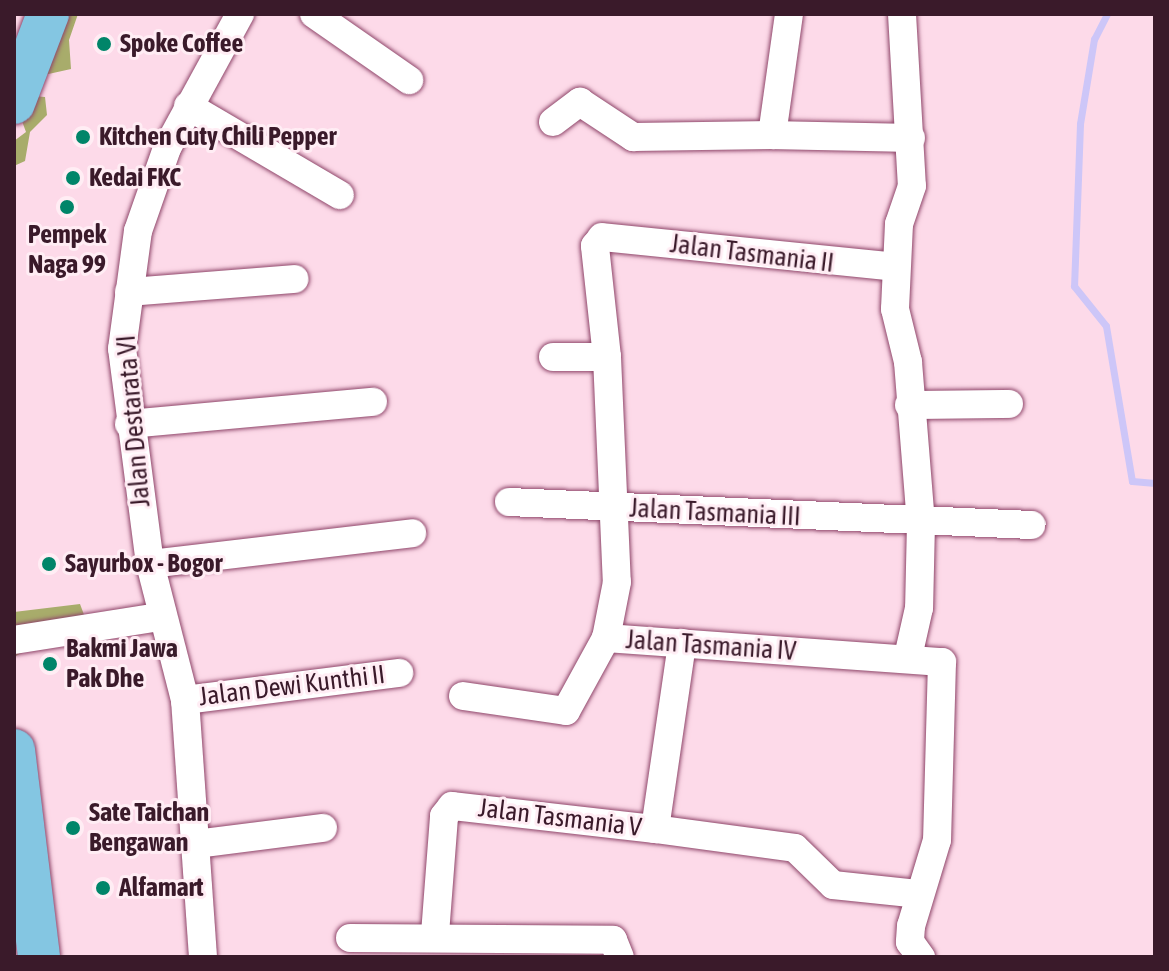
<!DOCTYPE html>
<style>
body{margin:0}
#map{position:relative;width:1169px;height:971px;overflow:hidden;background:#fddae9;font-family:"Asap Condensed",sans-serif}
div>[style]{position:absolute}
.forest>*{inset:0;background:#a8ac6b}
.stream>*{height:7px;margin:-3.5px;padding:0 3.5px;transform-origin:3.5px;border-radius:3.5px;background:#cdc6f8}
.roads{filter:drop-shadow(0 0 2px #8f466a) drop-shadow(0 0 2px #8f466a)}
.minor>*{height:28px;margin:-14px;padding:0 14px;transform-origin:14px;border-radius:14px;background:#fff}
.primary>*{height:42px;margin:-21px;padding:0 21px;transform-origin:21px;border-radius:21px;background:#84c6e2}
.dots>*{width:22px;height:22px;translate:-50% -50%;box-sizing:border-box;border:4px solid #ffedf4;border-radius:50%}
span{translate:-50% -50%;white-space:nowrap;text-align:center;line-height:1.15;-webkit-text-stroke:6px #ffedf4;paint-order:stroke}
.poi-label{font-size:26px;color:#3a1a2a;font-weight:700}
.left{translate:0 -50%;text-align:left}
.street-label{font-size:26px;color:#3a1a2a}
.frame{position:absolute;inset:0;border:16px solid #3a1a2a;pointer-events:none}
</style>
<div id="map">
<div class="forest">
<div style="clip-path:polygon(78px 14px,69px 40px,71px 69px,44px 75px,66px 16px)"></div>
<div style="clip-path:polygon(33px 96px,45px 97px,47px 115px,30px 132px,25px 161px,14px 166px,14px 141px,26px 132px,19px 113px)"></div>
<div style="clip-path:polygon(80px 604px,86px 620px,14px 657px,14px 612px)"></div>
</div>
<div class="stream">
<div style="left:1107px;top:14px;width:28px;rotate:117deg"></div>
<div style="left:1094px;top:39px;width:86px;rotate:99.4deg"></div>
<div style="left:1080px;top:124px;width:162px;rotate:92.1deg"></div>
<div style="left:1074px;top:286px;width:51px;rotate:51.3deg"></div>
<div style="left:1106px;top:326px;width:157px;rotate:80.5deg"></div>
<div style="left:1132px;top:481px;width:23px;rotate:5deg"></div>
</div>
<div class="roads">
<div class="minor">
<div style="left:314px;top:14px;width:116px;rotate:34.8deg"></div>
<div style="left:902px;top:14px;width:172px;rotate:86.7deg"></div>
<div style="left:912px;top:186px;width:40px;rotate:108.9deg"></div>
<div style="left:899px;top:224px;width:85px;rotate:92.7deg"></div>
<div style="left:895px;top:309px;width:55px;rotate:76.2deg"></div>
<div style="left:908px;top:362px;width:162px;rotate:85.4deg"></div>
<div style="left:921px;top:523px;width:85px;rotate:91.3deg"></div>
<div style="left:919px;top:608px;width:50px;rotate:102.7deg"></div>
<div style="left:188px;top:106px;width:176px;rotate:30.4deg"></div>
<div style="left:553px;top:122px;width:34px;rotate:-37deg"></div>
<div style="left:580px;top:102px;width:64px;rotate:33.4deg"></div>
<div style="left:633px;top:137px;width:139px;rotate:-0.8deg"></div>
<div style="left:772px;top:135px;width:122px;rotate:-82deg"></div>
<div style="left:772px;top:135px;width:139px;rotate:1.2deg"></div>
<div style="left:129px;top:292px;width:166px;rotate:-4.5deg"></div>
<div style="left:553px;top:357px;width:54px"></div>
<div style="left:607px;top:357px;width:225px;rotate:87.5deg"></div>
<div style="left:617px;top:582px;width:57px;rotate:101.1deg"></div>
<div style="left:607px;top:357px;width:112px;rotate:-96.2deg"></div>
<div style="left:595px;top:246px;width:11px;rotate:-52deg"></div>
<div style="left:602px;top:237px;width:295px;rotate:5.8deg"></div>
<div style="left:909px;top:405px;width:100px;rotate:-0.6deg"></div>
<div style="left:129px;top:424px;width:245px;rotate:-5.2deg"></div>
<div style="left:509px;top:502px;width:523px;rotate:2.52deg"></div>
<div style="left:150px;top:564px;width:264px;rotate:-6.7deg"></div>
<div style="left:14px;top:640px;width:148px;rotate:-9deg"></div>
<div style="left:463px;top:696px;width:104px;rotate:8.3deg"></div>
<div style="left:566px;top:711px;width:83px;rotate:-61.3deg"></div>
<div style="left:606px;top:638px;width:337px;rotate:4.1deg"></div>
<div style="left:942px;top:662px;width:178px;rotate:91.6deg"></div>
<div style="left:937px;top:840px;width:90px;rotate:106.8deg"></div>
<div style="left:911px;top:926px;width:16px;rotate:94deg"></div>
<div style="left:910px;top:942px;width:19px;rotate:54deg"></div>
<div style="left:185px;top:700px;width:216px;rotate:-7.2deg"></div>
<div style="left:655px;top:829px;width:141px;rotate:7.7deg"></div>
<div style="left:795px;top:848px;width:53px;rotate:44.2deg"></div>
<div style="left:833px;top:885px;width:85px;rotate:6deg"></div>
<div style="left:196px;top:844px;width:128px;rotate:-7.2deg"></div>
<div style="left:435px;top:934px;width:118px;rotate:-85.6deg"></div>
<div style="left:444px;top:816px;width:13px;rotate:-51deg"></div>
<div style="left:452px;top:806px;width:204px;rotate:6.5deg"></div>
<div style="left:655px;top:829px;width:188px;rotate:-81.7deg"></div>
<div style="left:350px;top:938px;width:263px;rotate:0.4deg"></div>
<div style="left:613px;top:940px;width:18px;rotate:68deg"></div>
<div style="left:203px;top:957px;width:258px;rotate:-94deg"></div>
<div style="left:185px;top:700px;width:140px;rotate:-104.4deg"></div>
<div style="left:150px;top:564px;width:217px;rotate:-97.4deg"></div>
<div style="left:122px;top:349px;width:119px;rotate:-82.3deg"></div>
<div style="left:138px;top:231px;width:88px;rotate:-70.7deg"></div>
<div style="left:167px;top:148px;width:153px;rotate:-61.4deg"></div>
</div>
<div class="primary">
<div style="left:14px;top:103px;width:95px;rotate:-69.1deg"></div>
<div style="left:14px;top:750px;width:209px;rotate:83.1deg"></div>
</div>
</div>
<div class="dots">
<div style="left:104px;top:44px;background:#008569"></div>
<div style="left:83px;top:137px;background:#008569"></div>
<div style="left:73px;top:178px;background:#008569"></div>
<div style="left:67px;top:207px;background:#008569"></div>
<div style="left:49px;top:564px;background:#008569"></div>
<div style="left:50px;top:664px;background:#008569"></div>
<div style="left:73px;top:828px;background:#008569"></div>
<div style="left:103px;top:888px;background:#008569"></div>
</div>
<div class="poi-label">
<span class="left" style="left:120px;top:44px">Spoke Coffee</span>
<span class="left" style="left:99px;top:137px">Kitchen Cuty Chili Pepper</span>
<span class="left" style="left:89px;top:178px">Kedai FKC</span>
<span style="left:67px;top:250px">Pempek<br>Naga 99</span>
<span class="left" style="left:65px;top:564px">Sayurbox - Bogor</span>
<span class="left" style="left:66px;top:664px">Bakmi Jawa<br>Pak Dhe</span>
<span class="left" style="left:89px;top:828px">Sate Taichan<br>Bengawan</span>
<span class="left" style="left:119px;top:888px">Alfamart</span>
</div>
<div class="street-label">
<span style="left:752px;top:254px;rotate:7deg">Jalan Tasmania II</span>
<span style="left:134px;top:421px;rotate:-95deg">Jalan Destarata VI</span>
<span style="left:715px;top:513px;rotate:3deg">Jalan Tasmania III</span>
<span style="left:711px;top:646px;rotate:4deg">Jalan Tasmania IV</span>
<span style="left:292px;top:686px;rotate:-7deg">Jalan Dewi Kunthi II</span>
<span style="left:560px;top:818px;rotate:7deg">Jalan Tasmania V</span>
</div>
<div class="frame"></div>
</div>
